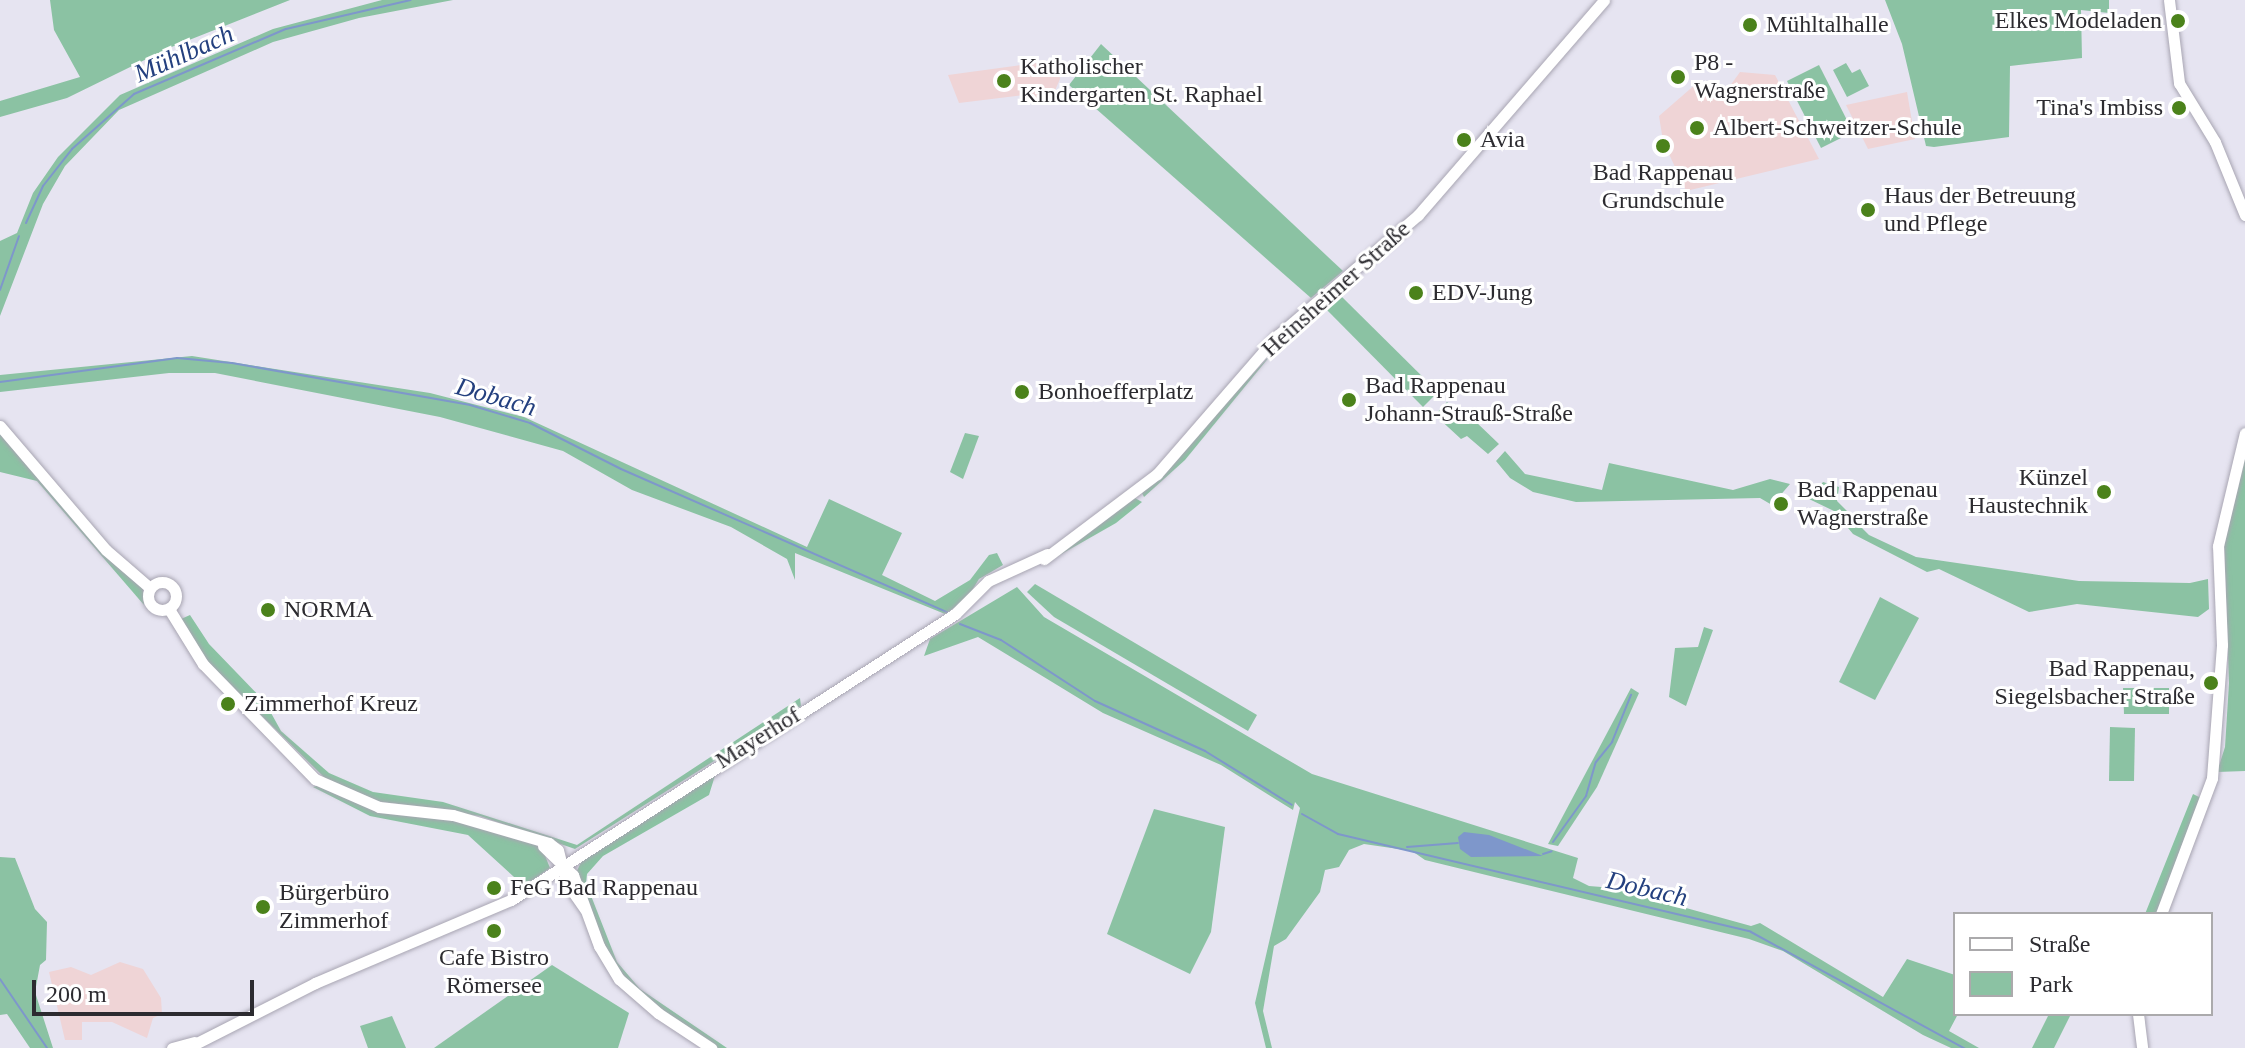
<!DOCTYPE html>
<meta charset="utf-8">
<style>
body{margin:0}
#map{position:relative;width:2245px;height:1048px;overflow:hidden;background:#e6e4f1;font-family:"Times New Roman",serif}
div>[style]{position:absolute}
.education>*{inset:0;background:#efd4d6}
.green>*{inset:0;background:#8bc2a3}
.water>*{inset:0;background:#7e97cb}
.stream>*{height:2px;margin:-1px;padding:0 1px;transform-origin:1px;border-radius:1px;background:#7e97cb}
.roads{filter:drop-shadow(0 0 2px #a8a5b2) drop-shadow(0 0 2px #a8a5b2)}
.minor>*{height:11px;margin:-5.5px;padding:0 5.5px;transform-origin:5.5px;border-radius:5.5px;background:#fff}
.minor>.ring{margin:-5.5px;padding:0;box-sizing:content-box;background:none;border:11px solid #fff;border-radius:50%}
.dots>*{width:22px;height:22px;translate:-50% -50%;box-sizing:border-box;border:4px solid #fff;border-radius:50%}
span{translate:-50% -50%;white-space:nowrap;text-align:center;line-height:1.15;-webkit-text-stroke:6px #fff;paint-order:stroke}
.poi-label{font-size:24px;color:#2c2b30}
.right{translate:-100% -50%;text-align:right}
.left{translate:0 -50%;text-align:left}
.street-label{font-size:24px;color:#2c2b30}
.water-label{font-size:26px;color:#24407f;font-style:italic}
.legend{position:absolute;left:1953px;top:912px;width:260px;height:104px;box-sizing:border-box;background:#fff;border:2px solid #abaaac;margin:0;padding:10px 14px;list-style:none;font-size:24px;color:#2c2b30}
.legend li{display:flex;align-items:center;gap:16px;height:40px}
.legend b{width:40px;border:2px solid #abaaac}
.scale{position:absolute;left:32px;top:980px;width:222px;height:36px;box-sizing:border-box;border:4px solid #2c2b30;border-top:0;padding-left:10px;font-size:24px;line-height:28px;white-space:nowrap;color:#2c2b30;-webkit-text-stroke:6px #fff;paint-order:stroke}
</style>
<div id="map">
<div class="education">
<div style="clip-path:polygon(1058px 60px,1060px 79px,1053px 95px,1033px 102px,1032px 94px,959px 103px,948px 75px)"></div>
<div style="clip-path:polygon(1740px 72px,1775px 75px,1819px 159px,1686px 191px,1663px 141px,1659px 116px,1697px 83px,1722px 97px)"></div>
<div style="clip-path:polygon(1907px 92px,1915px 139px,1868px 149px,1846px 105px)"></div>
<div style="clip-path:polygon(120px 962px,143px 969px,161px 998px,162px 1014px,153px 1018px,147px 1038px,112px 1022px,82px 1022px,82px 1040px,65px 1040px,49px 972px,71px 967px,91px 975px)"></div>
</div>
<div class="green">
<div style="clip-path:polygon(50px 0,290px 0,169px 48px,67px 98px,0 117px,0 101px,80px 77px,54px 30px)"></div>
<div style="clip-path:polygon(382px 0,453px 0,359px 18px,273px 42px,119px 110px,65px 166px,43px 204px,0 316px,0 241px,17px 233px,33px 193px,58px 157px,120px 95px,273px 29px)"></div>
<div style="clip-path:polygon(1885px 0,2109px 0,2109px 13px,2081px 10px,2082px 58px,2010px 66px,2009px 137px,1934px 147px,1926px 146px,1902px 44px)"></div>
<div style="clip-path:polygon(1101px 44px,1343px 271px,1311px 298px,1069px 85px)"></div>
<div style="clip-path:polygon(1846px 63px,1852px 73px,1860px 69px,1869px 86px,1847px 97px,1833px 70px)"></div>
<div style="clip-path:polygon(1819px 65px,1853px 132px,1821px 148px,1787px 81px)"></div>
<div style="clip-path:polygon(1339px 294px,1438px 392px,1423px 407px,1324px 307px)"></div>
<div style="clip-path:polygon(1274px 351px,1185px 460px,1144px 497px,1142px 493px)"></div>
<div style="clip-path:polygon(192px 356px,430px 393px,524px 417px,807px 547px,829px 499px,902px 533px,882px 575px,935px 601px,970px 580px,989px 555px,997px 553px,1003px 565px,979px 579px,966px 600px,945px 614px,795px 553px,795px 580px,787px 559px,731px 527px,632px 490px,563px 451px,440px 417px,215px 373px,169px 373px,0 392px,0 375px)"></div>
<div style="clip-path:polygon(1447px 402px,1470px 424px,1475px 421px,1499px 444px,1488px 454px,1467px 436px,1461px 439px,1435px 415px)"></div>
<div style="clip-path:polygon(0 432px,101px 552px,143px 589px,144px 605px,37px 481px,0 472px)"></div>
<div style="clip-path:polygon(965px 433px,979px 436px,963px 479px,950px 472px)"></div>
<div style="clip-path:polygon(2245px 445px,2245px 771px,2217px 772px,2225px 747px,2229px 683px,2224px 539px)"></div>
<div style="clip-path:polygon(1505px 451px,1525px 474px,1602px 490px,1609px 463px,1733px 490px,1770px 479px,1790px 484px,1772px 505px,1760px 498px,1576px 502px,1533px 492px,1510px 478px,1496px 461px)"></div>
<div style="clip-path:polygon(1823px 482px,1839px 487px,1837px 501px,1849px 513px,1866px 516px,1862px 528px,1869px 535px,1916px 557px,2079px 581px,2190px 583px,2208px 579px,2209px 609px,2198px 617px,2077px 604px,2029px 612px,1939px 569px,1927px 572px,1853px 534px,1834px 511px,1809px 499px)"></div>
<div style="clip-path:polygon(1135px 498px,1142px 502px,1116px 523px,1051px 560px)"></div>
<div style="clip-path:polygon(1035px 584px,1257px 715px,1248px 731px,1054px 617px,1027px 592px)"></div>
<div style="clip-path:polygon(1017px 587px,1044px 617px,1312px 774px,1578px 858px,1573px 878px,1589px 886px,1614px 888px,1751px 926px,1760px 923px,1883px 997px,1907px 959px,1955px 975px,1958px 1014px,1949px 1031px,1979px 1048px,1951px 1048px,1923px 1035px,1783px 951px,1749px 939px,1425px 860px,1412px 851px,1364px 844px,1349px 850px,1339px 867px,1325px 870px,1320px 892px,1286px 939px,1274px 946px,1263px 1011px,1272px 1048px,1266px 1048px,1255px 1003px,1300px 808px,1295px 802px,1293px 810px,1221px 765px,1103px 713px,978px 637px,924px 656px,930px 639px)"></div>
<div style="clip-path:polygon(1880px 597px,1919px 618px,1875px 700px,1839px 682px)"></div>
<div style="clip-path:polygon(190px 615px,209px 644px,265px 702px,281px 731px,329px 773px,373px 792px,443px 802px,577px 845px,800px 698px,801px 706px,575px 849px,480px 816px,369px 800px,331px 784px,208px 663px,181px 619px)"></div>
<div style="clip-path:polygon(1704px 627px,1713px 630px,1686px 706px,1669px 697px,1675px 648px,1698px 647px)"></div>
<div style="clip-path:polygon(1631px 688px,1639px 693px,1597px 787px,1558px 846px,1548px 844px)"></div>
<div style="clip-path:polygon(2123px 688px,2169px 688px,2169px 714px,2124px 714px)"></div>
<div style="clip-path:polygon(2110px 727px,2135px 728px,2134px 781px,2109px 781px)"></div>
<div style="clip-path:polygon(717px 769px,709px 795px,603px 856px,587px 874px,586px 883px,617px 962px,640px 989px,727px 1048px,716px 1048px,681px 1025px,628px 983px,607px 956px,576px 873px,582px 860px)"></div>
<div style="clip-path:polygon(319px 785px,376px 810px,446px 817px,526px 840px,542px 848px,550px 868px,524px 886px,468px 835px,370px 816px,313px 787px)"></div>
<div style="clip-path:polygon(2193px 794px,2201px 798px,2158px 914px,2145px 914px)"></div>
<div style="clip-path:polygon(1154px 809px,1225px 827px,1211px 932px,1190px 974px,1107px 934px)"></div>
<div style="clip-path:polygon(0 857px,15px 858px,35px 909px,47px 922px,46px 960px,40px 965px,35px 992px,53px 1048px,30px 1048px,7px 1014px,0 1015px)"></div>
<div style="clip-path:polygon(552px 965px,629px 1013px,618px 1048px,434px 1048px)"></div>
<div style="clip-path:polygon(2049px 1014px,2071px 1014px,2054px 1048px,2032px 1048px)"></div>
<div style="clip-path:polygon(392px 1016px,406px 1048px,368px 1048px,360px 1026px)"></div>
</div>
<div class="water">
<div style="clip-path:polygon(1464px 832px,1489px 835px,1543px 856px,1471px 857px,1460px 849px,1458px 837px)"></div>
</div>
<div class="stream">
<div style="left:26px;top:223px;width:41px;rotate:-65.3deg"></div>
<div style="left:43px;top:186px;width:47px;rotate:-51.9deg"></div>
<div style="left:72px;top:149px;width:83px;rotate:-41.6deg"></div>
<div style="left:134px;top:94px;width:165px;rotate:-23.2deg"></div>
<div style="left:286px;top:29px;width:128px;rotate:-13.1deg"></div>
<div style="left:0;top:290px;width:57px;rotate:-70.6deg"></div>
<div style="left:0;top:382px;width:179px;rotate:-7.7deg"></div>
<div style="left:177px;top:358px;width:55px;rotate:5.2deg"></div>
<div style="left:232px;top:363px;width:242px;rotate:10deg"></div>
<div style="left:470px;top:405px;width:63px;rotate:16.7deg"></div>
<div style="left:530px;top:423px;width:102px;rotate:26.8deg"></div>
<div style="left:621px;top:469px;width:356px;rotate:23.7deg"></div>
<div style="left:960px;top:624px;width:44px;rotate:21.3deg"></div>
<div style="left:1001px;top:640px;width:112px;rotate:33deg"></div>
<div style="left:1095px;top:701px;width:121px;rotate:24.4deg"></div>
<div style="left:1205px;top:751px;width:102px;rotate:31.8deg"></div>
<div style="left:1302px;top:814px;width:41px;rotate:29.1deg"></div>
<div style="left:1338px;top:834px;width:424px;rotate:13.3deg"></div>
<div style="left:1751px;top:932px;width:243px;rotate:28.6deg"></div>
<div style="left:1553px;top:842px;width:57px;rotate:-54.3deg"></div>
<div style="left:1586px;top:796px;width:35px;rotate:-74deg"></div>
<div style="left:1596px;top:762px;width:26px;rotate:-51deg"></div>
<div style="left:1612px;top:742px;width:51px;rotate:-68deg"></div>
<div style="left:1407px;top:847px;width:51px;rotate:-4.5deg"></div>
<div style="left:1543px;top:854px;width:9px;rotate:-18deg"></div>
<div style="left:0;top:979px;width:83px;rotate:55.7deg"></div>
</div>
<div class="roads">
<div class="minor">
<div style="left:2169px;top:0;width:84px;rotate:83.1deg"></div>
<div style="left:2179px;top:83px;width:69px;rotate:58.6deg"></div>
<div style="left:2215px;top:142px;width:79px;rotate:67.7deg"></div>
<div style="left:0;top:426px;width:163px;rotate:49.5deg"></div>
<div style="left:106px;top:550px;width:58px;rotate:40.8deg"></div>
<div style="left:1044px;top:559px;width:141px;rotate:-37deg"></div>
<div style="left:1157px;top:474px;width:184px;rotate:-49deg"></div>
<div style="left:1278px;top:335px;width:184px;rotate:-40.6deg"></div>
<div style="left:1418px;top:215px;width:284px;rotate:-49.1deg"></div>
<div class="ring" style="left:148px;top:582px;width:17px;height:17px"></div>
<div style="left:169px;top:609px;width:65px;rotate:58.3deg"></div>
<div style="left:203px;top:664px;width:161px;rotate:45.8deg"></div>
<div style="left:315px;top:779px;width:70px;rotate:23.6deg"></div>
<div style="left:379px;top:807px;width:74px;rotate:6.2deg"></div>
<div style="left:453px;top:815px;width:100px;rotate:16.3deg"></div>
<div style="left:549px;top:843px;width:11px;rotate:38deg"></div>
<div style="left:558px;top:850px;width:33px;rotate:76deg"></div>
<div style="left:566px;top:882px;width:33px;rotate:55deg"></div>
<div style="left:543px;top:846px;width:42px;rotate:44deg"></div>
<div style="left:573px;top:875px;width:76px;rotate:69.9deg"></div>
<div style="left:599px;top:946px;width:39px;rotate:59deg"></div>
<div style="left:619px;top:979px;width:52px;rotate:41.1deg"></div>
<div style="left:658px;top:1013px;width:64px;rotate:33.4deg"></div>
<div style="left:2161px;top:914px;width:145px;rotate:-69.4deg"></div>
<div style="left:2212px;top:778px;width:133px;rotate:-85.7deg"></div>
<div style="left:2222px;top:645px;width:99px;rotate:-92.3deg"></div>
<div style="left:2218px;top:546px;width:116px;rotate:-76.6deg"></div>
<div style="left:2138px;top:1014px;width:34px;rotate:83deg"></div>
<div style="left:172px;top:1048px;width:23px;rotate:-15deg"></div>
<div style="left:187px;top:1048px;width:144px;rotate:-26.9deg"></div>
<div style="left:315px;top:983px;width:213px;rotate:-23deg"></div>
<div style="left:511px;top:900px;width:528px;rotate:-32.79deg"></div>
<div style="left:955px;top:614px;width:47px;rotate:-45deg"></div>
<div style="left:988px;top:581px;width:65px;rotate:-24.6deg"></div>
</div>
</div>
<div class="dots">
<div style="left:2178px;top:21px;background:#4b821b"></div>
<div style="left:1750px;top:25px;background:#4b821b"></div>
<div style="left:1678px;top:77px;background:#4b821b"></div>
<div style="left:1004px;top:81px;background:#4b821b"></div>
<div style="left:2179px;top:108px;background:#4b821b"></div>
<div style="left:1697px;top:128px;background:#4b821b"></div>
<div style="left:1464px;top:140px;background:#4b821b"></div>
<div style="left:1663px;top:146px;background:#4b821b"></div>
<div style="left:1868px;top:210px;background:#4b821b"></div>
<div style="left:1416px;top:293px;background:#4b821b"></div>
<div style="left:1022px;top:392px;background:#4b821b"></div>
<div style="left:1349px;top:400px;background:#4b821b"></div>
<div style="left:2104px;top:492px;background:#4b821b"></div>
<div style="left:1781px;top:504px;background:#4b821b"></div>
<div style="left:268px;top:610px;background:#4b821b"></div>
<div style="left:2211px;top:683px;background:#4b821b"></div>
<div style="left:228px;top:704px;background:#4b821b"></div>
<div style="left:494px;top:888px;background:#4b821b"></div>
<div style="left:263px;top:907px;background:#4b821b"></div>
<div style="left:494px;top:931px;background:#4b821b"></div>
</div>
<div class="poi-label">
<span class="right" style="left:2162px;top:21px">Elkes Modeladen</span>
<span class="left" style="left:1766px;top:25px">Mühltalhalle</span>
<span class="left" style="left:1694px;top:77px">P8 -<br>Wagnerstraße</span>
<span class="left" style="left:1020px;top:81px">Katholischer<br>Kindergarten St. Raphael</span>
<span class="right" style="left:2163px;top:108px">Tina's Imbiss</span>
<span class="left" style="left:1713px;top:128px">Albert-Schweitzer-Schule</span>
<span class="left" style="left:1480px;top:140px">Avia</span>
<span style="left:1663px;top:187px">Bad Rappenau<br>Grundschule</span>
<span class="left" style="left:1884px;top:210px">Haus der Betreuung<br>und Pflege</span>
<span class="left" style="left:1432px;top:293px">EDV-Jung</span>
<span class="left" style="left:1365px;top:400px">Bad Rappenau<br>Johann-Strauß-Straße</span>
<span class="left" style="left:1038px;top:392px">Bonhoefferplatz</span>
<span class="right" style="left:2088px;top:492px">Künzel<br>Haustechnik</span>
<span class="left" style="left:1797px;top:504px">Bad Rappenau<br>Wagnerstraße</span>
<span class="left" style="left:284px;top:610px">NORMA</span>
<span class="right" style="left:2195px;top:683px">Bad Rappenau,<br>Siegelsbacher Straße</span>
<span class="left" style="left:244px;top:704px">Zimmerhof Kreuz</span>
<span class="left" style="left:510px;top:888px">FeG Bad Rappenau</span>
<span class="left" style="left:279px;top:907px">Bürgerbüro<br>Zimmerhof</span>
<span style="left:494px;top:972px">Cafe Bistro<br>Römersee</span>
</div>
<div class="street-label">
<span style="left:1336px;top:289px;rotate:-42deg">Heinsheimer Straße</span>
<span style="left:758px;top:738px;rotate:-32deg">Mayerhof</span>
</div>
<div class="water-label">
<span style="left:184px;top:54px;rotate:-24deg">Mühlbach</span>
<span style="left:496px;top:397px;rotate:16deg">Dobach</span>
<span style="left:1647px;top:889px;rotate:13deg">Dobach</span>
</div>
<ul class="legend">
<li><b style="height:10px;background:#fff"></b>Straße</li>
<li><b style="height:22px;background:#8bc2a3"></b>Park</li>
</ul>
<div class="scale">200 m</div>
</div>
